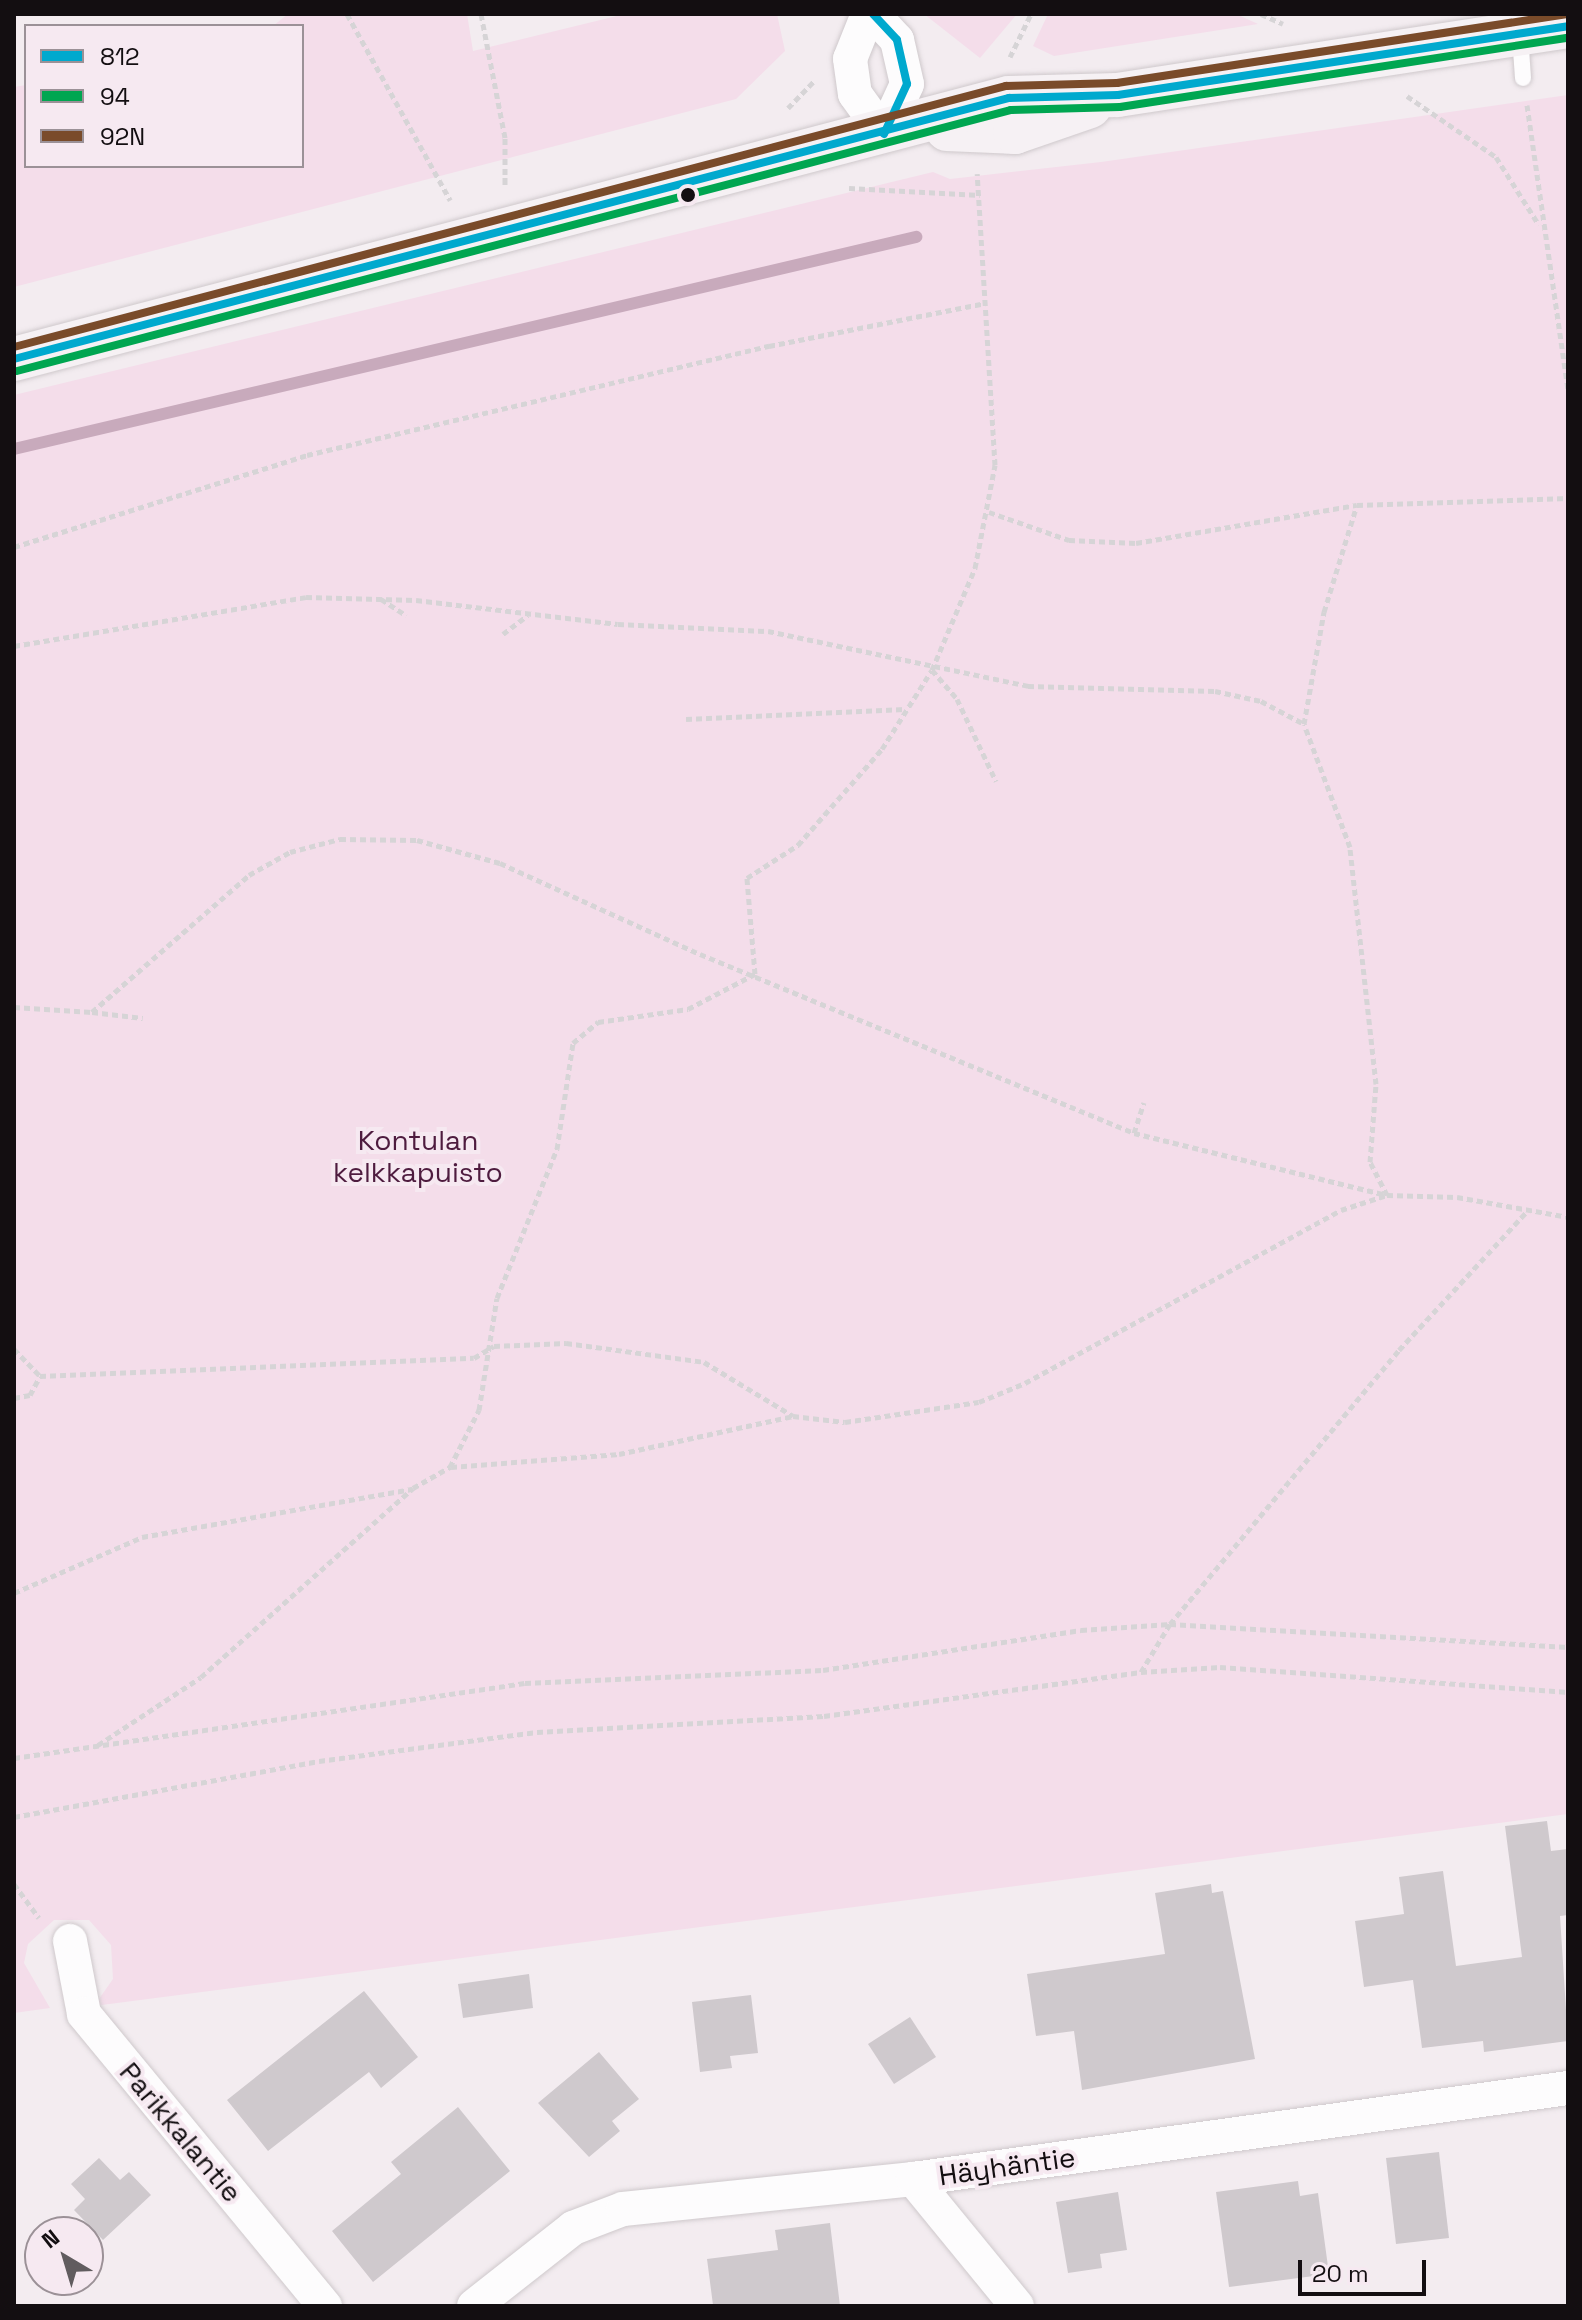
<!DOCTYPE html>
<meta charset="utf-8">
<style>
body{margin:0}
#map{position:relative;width:1582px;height:2320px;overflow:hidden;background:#f3ecf0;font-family:"Space Grotesk",sans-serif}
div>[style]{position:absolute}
.green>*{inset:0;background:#f4ddea}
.stream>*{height:12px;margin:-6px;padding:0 6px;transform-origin:6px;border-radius:6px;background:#c8aabc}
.building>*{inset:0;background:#cfc9cd}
.path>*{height:5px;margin-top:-2.5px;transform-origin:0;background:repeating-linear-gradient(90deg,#d6d4d6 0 6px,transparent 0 10px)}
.roads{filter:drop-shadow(0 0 2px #cfc9cc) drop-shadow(0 0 2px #cfc9cc)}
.lane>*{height:16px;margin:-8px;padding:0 8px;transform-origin:8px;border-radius:8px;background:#fdfcfd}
.street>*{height:34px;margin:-17px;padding:0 17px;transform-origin:17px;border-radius:17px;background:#fdfcfd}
.secondary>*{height:44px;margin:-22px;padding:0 22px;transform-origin:22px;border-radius:22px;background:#f6f1f4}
.bus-1>*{height:8px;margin:-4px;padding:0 4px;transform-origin:4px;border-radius:4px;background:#00a9ce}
.bus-2>*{height:8px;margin:-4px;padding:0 4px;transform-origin:4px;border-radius:4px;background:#00a651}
.bus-3>*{height:8px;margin:-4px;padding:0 4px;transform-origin:4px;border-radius:4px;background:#7a4b2a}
.dots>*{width:22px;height:22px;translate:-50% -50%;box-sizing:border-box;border:4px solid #f6e9f1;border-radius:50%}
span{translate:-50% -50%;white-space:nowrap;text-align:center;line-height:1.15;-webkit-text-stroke:8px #f6e9f1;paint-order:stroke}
.park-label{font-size:28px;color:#4e1c3f}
.street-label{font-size:28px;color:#130e11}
.frame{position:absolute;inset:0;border:16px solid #130e11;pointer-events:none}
.legend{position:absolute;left:24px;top:24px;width:280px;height:144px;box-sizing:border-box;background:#f6e9f1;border:2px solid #9b9197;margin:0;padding:10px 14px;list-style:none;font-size:24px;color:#130e11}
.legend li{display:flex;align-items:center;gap:16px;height:40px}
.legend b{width:40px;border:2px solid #9b9197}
.north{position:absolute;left:24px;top:2216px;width:80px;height:80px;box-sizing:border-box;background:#f6e9f1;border:2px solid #9b9197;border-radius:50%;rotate:322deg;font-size:22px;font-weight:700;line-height:32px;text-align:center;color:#130e11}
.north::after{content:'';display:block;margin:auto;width:28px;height:36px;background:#615c5f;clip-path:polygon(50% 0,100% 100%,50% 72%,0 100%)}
.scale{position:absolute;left:1298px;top:2260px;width:128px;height:36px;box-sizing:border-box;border:4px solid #130e11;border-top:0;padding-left:10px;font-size:24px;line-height:28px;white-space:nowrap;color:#130e11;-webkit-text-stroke:6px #f6e9f1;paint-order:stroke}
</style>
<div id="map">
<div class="green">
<div style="clip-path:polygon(288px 14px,467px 14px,473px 51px,625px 14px,777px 14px,785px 51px,736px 99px,14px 287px,14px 87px,26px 85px,26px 166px,302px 166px,302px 26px,273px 26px)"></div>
<div style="clip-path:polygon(924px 14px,1017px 14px,980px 58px)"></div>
<div style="clip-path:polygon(1048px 14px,1236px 14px,1258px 24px,1054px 56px,1033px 46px)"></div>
<div style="clip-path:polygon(1568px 95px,1568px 1814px,94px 2006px,113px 1979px,111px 1945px,89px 1920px,54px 1920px,28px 1944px,24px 1963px,50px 2008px,14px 2013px,14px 395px,933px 172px,950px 179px,1101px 162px)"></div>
</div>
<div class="stream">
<div style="left:14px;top:449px;width:927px;rotate:-13.23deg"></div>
</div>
<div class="building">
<div style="clip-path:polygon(1547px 1821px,1551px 1851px,1568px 1849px,1568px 1915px,1560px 1916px,1568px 2041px,1484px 2052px,1483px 2041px,1422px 2048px,1413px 1980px,1364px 1987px,1355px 1921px,1404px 1914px,1399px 1877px,1443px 1871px,1456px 1966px,1522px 1957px,1505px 1826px)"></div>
<div style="clip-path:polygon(1211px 1884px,1212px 1893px,1223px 1891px,1255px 2059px,1082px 2090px,1074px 2031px,1036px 2036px,1027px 1974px,1165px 1954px,1155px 1893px)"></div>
<div style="clip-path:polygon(529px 1974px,533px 2008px,463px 2018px,458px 1984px)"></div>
<div style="clip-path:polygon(364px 1991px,418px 2057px,381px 2088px,369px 2072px,268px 2151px,227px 2100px)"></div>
<div style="clip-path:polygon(751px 1995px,758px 2053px,730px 2056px,732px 2068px,700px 2072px,692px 2002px)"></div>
<div style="clip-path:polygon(910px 2017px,936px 2057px,894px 2084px,868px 2044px)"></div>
<div style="clip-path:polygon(599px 2052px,639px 2099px,612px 2121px,620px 2131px,589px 2157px,538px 2103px)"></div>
<div style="clip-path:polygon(458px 2107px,510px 2171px,373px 2282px,332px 2231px,401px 2174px,391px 2162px)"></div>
<div style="clip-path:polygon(1439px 2152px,1449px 2238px,1396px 2244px,1386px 2158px)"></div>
<div style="clip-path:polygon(99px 2158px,120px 2180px,129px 2172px,151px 2195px,103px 2240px,74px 2210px,85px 2199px,71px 2184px)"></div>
<div style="clip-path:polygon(1298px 2181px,1300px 2196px,1318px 2193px,1329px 2274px,1229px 2287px,1216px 2192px)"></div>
<div style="clip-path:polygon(1118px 2192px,1127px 2250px,1100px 2254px,1102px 2268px,1068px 2273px,1056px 2202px)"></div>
<div style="clip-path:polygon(830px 2223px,840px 2306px,713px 2305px,707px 2259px,778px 2250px,775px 2230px)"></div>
</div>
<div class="path">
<div style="left:347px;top:14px;width:213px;rotate:61deg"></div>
<div style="left:481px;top:14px;width:126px;rotate:79deg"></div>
<div style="left:505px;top:138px;width:47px;rotate:90deg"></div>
<div style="left:1261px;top:14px;width:24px;rotate:24deg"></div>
<div style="left:1010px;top:57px;width:48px;rotate:-64deg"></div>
<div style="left:1407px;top:96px;width:108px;rotate:34.4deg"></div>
<div style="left:1496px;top:157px;width:80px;rotate:57.7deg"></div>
<div style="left:1527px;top:105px;width:286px;rotate:81.8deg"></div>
<div style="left:788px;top:108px;width:37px;rotate:-46deg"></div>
<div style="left:849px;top:188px;width:131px;rotate:3.1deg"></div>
<div style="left:989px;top:512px;width:85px;rotate:19.3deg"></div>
<div style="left:1069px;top:540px;width:67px;rotate:2.6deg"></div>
<div style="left:1136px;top:543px;width:224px;rotate:-9.8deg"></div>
<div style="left:1357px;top:505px;width:211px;rotate:-1.9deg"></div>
<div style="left:14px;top:547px;width:307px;rotate:-17.4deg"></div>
<div style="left:307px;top:455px;width:475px;rotate:-13.3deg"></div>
<div style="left:769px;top:346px;width:221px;rotate:-11.2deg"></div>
<div style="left:381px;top:599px;width:30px;rotate:33deg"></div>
<div style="left:503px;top:634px;width:31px;rotate:-37deg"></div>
<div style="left:14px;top:646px;width:296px;rotate:-9.5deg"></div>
<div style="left:306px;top:597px;width:110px;rotate:1.6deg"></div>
<div style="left:416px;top:600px;width:203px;rotate:6.8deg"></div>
<div style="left:618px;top:624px;width:150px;rotate:2.7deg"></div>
<div style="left:768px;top:631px;width:266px;rotate:11.9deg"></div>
<div style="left:1028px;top:686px;width:187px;rotate:1.5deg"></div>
<div style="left:1215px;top:691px;width:47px;rotate:12.3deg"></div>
<div style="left:1261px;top:701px;width:49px;rotate:28.1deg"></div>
<div style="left:932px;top:670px;width:38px;rotate:49deg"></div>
<div style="left:957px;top:699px;width:91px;rotate:64.6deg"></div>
<div style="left:686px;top:719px;width:219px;rotate:-2.6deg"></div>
<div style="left:14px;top:1007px;width:78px;rotate:3.7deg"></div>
<div style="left:92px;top:1012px;width:208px;rotate:-41.1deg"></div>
<div style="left:249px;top:875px;width:47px;rotate:-29.3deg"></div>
<div style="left:290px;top:852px;width:52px;rotate:-14.6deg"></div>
<div style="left:340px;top:839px;width:77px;rotate:0.7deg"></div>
<div style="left:417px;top:840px;width:86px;rotate:15.5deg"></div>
<div style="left:500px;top:863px;width:220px;rotate:24.5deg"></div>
<div style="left:700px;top:954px;width:469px;rotate:22.4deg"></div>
<div style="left:1134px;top:1133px;width:260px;rotate:13.8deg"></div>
<div style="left:1387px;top:1195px;width:70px;rotate:1.6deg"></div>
<div style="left:1457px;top:1197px;width:113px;rotate:10.2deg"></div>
<div style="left:92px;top:1012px;width:51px;rotate:6.7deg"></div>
<div style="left:1134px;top:1133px;width:32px;rotate:-72deg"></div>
<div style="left:14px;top:1349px;width:37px;rotate:46deg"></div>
<div style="left:40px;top:1376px;width:434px;rotate:-2.4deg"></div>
<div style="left:474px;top:1358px;width:23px;rotate:-31deg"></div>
<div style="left:494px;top:1346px;width:72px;rotate:-2.4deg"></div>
<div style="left:566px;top:1343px;width:139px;rotate:7.8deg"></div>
<div style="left:704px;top:1362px;width:104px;rotate:31.2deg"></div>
<div style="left:793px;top:1416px;width:52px;rotate:6.6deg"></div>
<div style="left:845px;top:1422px;width:135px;rotate:-8.5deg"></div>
<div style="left:979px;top:1402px;width:50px;rotate:-22.4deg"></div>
<div style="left:1025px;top:1383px;width:360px;rotate:-28.7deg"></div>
<div style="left:1341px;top:1210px;width:48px;rotate:-18.1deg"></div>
<div style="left:1387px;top:1195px;width:37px;rotate:-117deg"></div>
<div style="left:1370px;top:1162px;width:78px;rotate:-85.6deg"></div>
<div style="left:1376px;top:1084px;width:238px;rotate:-96.3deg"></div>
<div style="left:1350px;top:847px;width:131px;rotate:-110.5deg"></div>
<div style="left:1304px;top:724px;width:114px;rotate:-79.9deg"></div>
<div style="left:1324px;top:612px;width:112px;rotate:-72.9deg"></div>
<div style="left:14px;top:1398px;width:16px;rotate:-11deg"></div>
<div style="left:30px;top:1395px;width:21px;rotate:-62deg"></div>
<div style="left:451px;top:1467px;width:169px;rotate:-4.4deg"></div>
<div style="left:619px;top:1454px;width:178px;rotate:-12.3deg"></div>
<div style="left:14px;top:1593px;width:140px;rotate:-23.6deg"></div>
<div style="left:142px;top:1537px;width:274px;rotate:-10.1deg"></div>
<div style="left:1141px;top:1672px;width:56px;rotate:-58.9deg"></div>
<div style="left:1170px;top:1624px;width:357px;rotate:-50.1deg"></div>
<div style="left:1399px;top:1350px;width:190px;rotate:-47.3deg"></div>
<div style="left:98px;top:1745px;width:123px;rotate:-33.4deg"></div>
<div style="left:201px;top:1677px;width:284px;rotate:-41.7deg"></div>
<div style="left:413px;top:1488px;width:43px;rotate:-29.6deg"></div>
<div style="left:450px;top:1467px;width:64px;rotate:-63deg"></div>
<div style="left:479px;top:1410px;width:113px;rotate:-80.9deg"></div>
<div style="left:497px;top:1298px;width:161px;rotate:-68.1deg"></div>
<div style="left:557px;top:1149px;width:107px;rotate:-81.4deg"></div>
<div style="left:573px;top:1043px;width:33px;rotate:-40deg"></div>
<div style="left:598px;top:1022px;width:91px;rotate:-8.2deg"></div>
<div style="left:688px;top:1009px;width:76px;rotate:-27.6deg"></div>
<div style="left:755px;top:974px;width:96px;rotate:-94.8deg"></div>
<div style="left:747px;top:878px;width:61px;rotate:-32.9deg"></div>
<div style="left:798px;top:845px;width:128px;rotate:-48.8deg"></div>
<div style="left:882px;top:749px;width:93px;rotate:-57.7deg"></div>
<div style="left:932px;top:670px;width:111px;rotate:-67.1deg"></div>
<div style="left:975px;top:568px;width:105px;rotate:-79deg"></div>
<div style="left:995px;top:465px;width:292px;rotate:-93.5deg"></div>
<div style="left:14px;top:1758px;width:516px;rotate:-8.35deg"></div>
<div style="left:525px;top:1683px;width:298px;rotate:-2.5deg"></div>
<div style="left:823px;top:1670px;width:261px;rotate:-8.8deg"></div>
<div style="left:1081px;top:1630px;width:89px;rotate:-3.9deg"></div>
<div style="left:1170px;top:1624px;width:399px;rotate:3.3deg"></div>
<div style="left:14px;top:1817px;width:310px;rotate:-10.4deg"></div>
<div style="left:319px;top:1761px;width:220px;rotate:-7.6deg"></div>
<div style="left:537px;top:1732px;width:287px;rotate:-3.2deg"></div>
<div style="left:824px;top:1716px;width:320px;rotate:-7.9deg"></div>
<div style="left:1141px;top:1672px;width:79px;rotate:-3.6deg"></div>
<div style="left:1220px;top:1667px;width:349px;rotate:4.1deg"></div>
<div style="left:14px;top:1884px;width:42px;rotate:53.7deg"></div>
</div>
<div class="roads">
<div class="lane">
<div style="left:1520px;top:35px;width:43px;rotate:86deg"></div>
</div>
<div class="street">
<div style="left:868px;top:14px;width:48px;rotate:111.8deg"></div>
<div style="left:850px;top:59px;width:35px;rotate:82deg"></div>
<div style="left:855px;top:94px;width:49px;rotate:54.1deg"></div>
<div style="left:884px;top:134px;width:55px;rotate:-65.3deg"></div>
<div style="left:907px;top:84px;width:45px;rotate:-102.8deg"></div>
<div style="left:897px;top:40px;width:35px;rotate:-133deg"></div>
<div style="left:70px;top:1941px;width:74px;rotate:79.1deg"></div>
<div style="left:84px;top:2014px;width:379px;rotate:50.5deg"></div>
<div style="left:913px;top:2179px;width:164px;rotate:50.7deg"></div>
<div style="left:474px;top:2306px;width:126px;rotate:-38.2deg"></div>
<div style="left:573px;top:2228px;width:53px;rotate:-20.8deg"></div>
<div style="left:623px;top:2209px;width:292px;rotate:-5.9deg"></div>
<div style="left:913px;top:2179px;width:661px;rotate:-7.91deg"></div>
</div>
<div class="secondary">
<div style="left:947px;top:129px;width:68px;rotate:2.5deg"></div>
<div style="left:1015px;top:132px;width:79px;rotate:-19.1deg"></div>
<div style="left:14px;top:359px;width:1029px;rotate:-14.7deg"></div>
<div style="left:1009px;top:98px;width:109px;rotate:-1.6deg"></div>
<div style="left:1118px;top:95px;width:455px;rotate:-8.7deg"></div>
</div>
</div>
<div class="bus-1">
<div style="left:873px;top:14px;width:35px;rotate:47deg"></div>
<div style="left:897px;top:40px;width:45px;rotate:77.2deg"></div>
<div style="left:907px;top:84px;width:55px;rotate:114.7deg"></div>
<div style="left:14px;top:359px;width:1029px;rotate:-14.7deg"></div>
<div style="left:1009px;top:98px;width:109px;rotate:-1.6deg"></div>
<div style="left:1118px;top:95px;width:455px;rotate:-8.7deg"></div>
</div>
<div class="bus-2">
<div style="left:17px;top:371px;width:1028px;rotate:-14.71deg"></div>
<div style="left:1011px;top:110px;width:109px;rotate:-1.6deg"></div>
<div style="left:1120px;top:107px;width:453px;rotate:-8.8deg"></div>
</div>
<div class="bus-3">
<div style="left:14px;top:347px;width:1026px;rotate:-14.74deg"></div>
<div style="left:1006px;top:86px;width:111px;rotate:-1.5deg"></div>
<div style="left:1117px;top:83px;width:454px;rotate:-8.7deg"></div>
</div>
<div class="dots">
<div style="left:688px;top:195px;background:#130e11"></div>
</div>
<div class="park-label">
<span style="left:418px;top:1156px">Kontulan<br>kelkkapuisto</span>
</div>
<div class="street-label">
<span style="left:181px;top:2132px;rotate:50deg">Parikkalantie</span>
<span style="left:1007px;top:2166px;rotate:-8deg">Häyhäntie</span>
</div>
<div class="frame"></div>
<ul class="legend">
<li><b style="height:10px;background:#00a9ce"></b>812</li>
<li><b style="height:10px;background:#00a651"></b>94</li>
<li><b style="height:10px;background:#7a4b2a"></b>92N</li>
</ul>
<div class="north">N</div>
<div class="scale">20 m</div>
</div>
